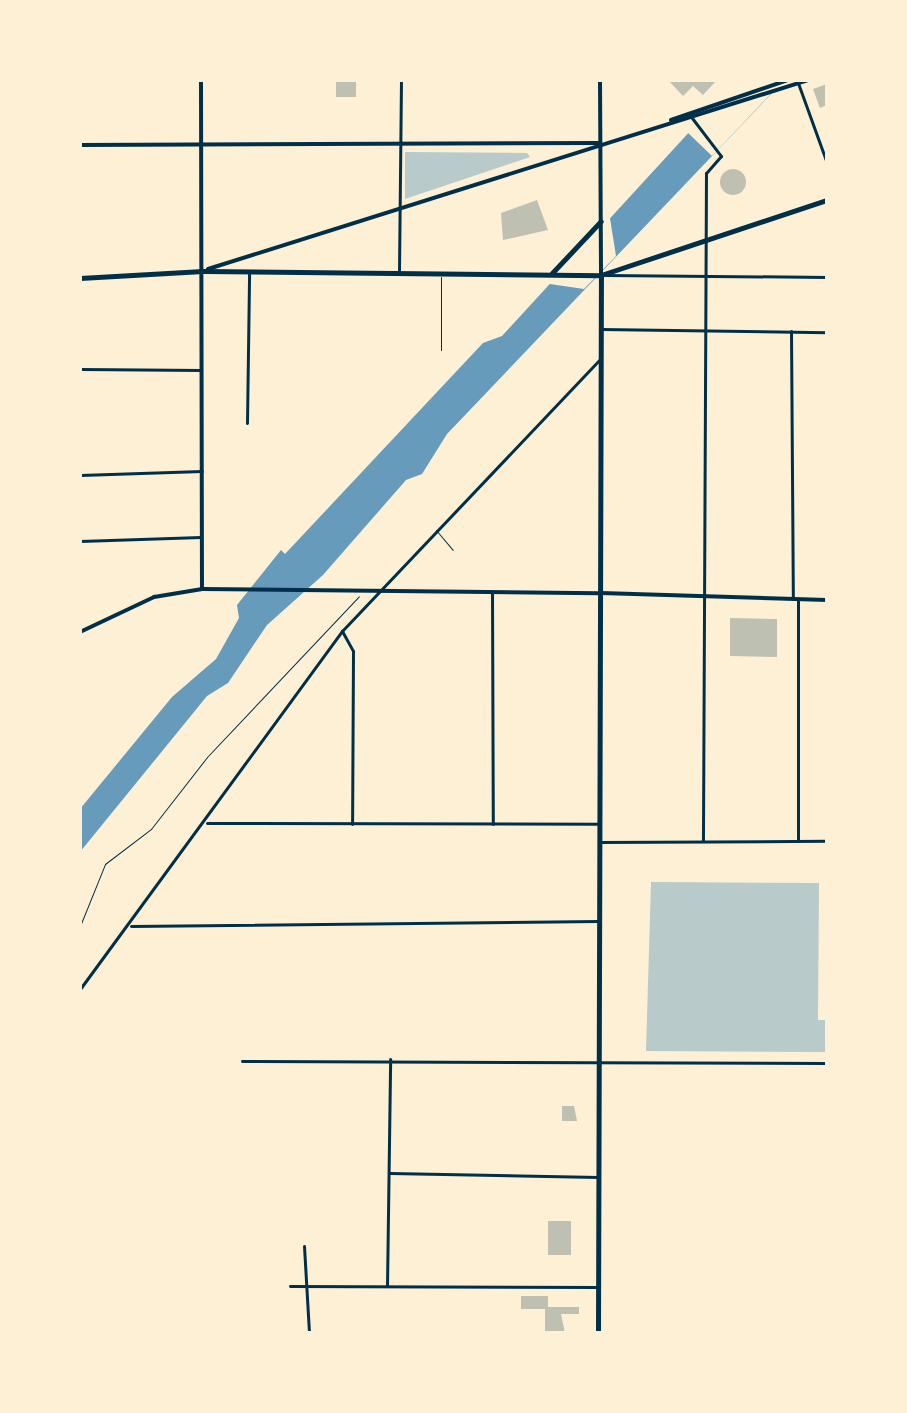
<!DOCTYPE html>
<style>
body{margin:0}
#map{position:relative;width:907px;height:1413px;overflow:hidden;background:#fdf0d5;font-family:"Alegreya Sans",sans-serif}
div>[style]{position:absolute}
.green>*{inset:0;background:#b9caca}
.water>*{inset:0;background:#669bbc}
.pier>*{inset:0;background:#fdf0d5}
.building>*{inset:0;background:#bec0b2}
.round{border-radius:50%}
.path>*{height:1px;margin:-0.5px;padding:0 0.5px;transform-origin:0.5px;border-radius:0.5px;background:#003049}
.service>*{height:1px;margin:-0.5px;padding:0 0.5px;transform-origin:0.5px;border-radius:0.5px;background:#003049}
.minor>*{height:3px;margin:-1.5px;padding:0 1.5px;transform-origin:1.5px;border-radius:1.5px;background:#003049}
.tertiary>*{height:4px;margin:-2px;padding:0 2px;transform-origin:2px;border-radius:2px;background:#003049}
.secondary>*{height:4px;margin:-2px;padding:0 2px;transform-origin:2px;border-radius:2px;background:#003049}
.primary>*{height:4px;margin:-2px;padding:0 2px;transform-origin:2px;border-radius:2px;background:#003049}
.trunk>*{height:5px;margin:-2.5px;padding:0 2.5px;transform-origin:2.5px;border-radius:2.5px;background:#003049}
span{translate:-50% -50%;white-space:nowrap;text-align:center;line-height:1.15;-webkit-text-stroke:6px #fdf0d5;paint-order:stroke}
.frame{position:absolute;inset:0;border:82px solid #fdf0d5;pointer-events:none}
</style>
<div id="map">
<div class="green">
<div style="clip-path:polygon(405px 152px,527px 153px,530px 157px,405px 199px)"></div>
<div style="clip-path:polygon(651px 882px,819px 883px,818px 1020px,827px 1020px,827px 1052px,646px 1051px)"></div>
</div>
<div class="water">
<div style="clip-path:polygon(737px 80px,774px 91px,447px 434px,422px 474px,406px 480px,323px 575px,267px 625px,228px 683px,207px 696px,80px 852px,80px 809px,172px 697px,216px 659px,239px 618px,237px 605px,281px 550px,285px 554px,483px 343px,502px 336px)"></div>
</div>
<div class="pier">
<div style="clip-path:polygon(731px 80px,784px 80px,712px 156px,685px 130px)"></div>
<div style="clip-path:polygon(609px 212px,616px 256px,584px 289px,543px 283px)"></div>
</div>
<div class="building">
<div style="clip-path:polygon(336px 80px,356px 80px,356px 97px,336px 97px)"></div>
<div style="clip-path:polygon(668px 80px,717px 80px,703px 95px,693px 86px,683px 96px)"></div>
<div style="clip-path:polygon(827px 84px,827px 105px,820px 108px,813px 89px)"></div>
<div class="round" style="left:720px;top:169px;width:26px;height:26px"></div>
<div style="clip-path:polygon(537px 200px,548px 230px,503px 240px,501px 213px)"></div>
<div style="clip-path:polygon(730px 618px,777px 619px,777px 657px,730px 656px)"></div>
<div style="clip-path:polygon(562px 1106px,574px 1106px,577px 1121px,562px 1121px)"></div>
<div style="clip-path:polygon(548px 1221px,571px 1221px,571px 1255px,548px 1255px)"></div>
<div style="clip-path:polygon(521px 1296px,548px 1296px,548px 1307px,579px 1307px,579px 1314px,561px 1314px,565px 1333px,545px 1333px,545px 1309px,521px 1309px)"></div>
</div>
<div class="path">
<div style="left:80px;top:926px;width:67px;rotate:-68deg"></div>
<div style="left:105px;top:864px;width:58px;rotate:-37.3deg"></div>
<div style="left:151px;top:829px;width:91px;rotate:-52.1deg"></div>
<div style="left:207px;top:757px;width:221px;rotate:-46.6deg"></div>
</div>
<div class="service">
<div style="left:441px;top:277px;width:73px;rotate:90deg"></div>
<div style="left:436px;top:530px;width:26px;rotate:50deg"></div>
</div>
<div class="minor">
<div style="left:798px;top:83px;width:85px;rotate:70.1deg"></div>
<div style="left:692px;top:118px;width:48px;rotate:52.7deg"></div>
<div style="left:721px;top:156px;width:23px;rotate:131deg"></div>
<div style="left:706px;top:173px;width:668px;rotate:90.26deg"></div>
<div style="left:399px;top:271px;width:191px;rotate:-89.4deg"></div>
<div style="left:605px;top:275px;width:222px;rotate:0.5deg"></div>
<div style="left:601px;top:329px;width:226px;rotate:0.8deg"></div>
<div style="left:791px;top:331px;width:268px;rotate:89.6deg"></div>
<div style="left:80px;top:369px;width:121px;rotate:0.5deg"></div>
<div style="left:247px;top:423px;width:150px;rotate:-89.2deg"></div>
<div style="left:80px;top:475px;width:122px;rotate:-1.9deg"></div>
<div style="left:80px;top:541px;width:121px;rotate:-1.9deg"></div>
<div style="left:492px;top:593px;width:231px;rotate:89.8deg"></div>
<div style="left:798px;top:599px;width:242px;rotate:90deg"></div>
<div style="left:342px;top:631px;width:23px;rotate:61deg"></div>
<div style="left:353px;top:651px;width:173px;rotate:90.3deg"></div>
<div style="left:207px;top:823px;width:393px;rotate:0.1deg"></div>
<div style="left:599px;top:842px;width:228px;rotate:-0.3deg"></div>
<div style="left:131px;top:926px;width:468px;rotate:-0.6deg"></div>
<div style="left:80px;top:989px;width:444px;rotate:-53.8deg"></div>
<div style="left:342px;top:631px;width:376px;rotate:-46.5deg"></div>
<div style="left:242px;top:1061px;width:585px;rotate:0.2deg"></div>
<div style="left:390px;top:1173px;width:208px;rotate:1.1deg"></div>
<div style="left:304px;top:1246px;width:87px;rotate:86.7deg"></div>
<div style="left:290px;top:1286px;width:308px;rotate:0.2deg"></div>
<div style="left:387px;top:1286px;width:227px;rotate:-89.2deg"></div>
</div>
<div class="tertiary">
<div style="left:201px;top:80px;width:509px;rotate:89.89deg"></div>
<div style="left:80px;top:632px;width:82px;rotate:-25.3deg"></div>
<div style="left:154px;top:597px;width:49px;rotate:-9.5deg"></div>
<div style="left:202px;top:589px;width:396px;rotate:0.6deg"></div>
</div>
<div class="secondary">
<div style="left:80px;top:145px;width:520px;rotate:-0.22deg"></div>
<div style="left:601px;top:593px;width:226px;rotate:1.8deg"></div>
</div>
<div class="primary">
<div style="left:600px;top:80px;width:195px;rotate:89.7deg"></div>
<div style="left:671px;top:120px;width:124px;rotate:-18.9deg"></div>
<div style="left:208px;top:269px;width:629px;rotate:-17.48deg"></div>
</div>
<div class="trunk">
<div style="left:552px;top:273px;width:71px;rotate:-46.7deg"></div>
<div style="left:80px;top:278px;width:123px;rotate:-3.3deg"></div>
<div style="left:203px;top:271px;width:398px;rotate:0.6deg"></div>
<div style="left:601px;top:275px;width:238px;rotate:-18.4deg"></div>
<div style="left:598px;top:1333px;width:1058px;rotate:-89.84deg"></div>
</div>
<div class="frame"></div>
</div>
